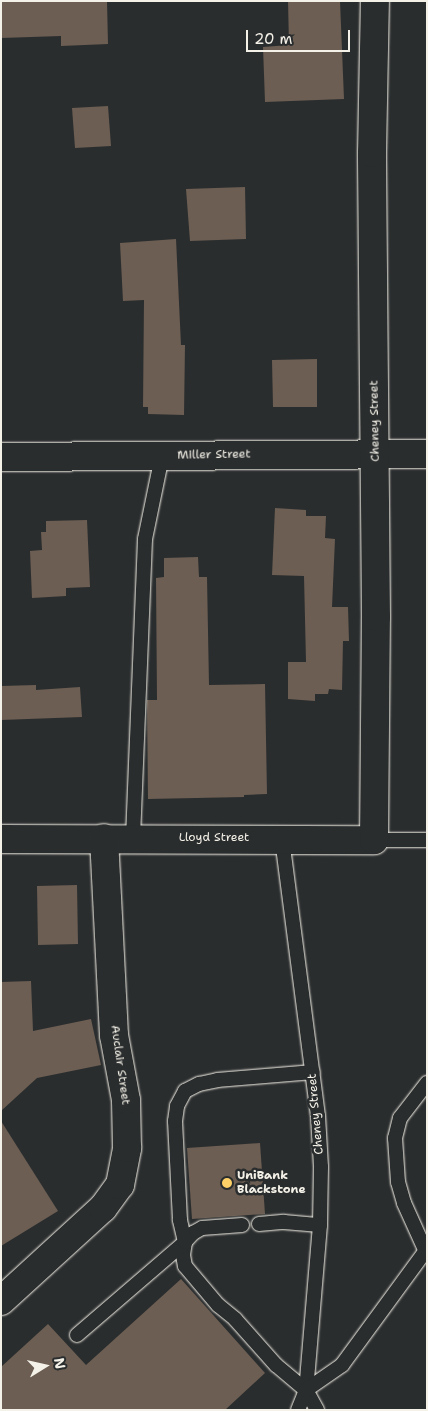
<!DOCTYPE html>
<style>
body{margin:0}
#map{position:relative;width:428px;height:1411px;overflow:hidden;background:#2a2d2e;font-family:"Shantell Sans",sans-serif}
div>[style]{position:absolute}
.building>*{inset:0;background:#6c5e53}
.roads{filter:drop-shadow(0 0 1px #f4f1e8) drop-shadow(0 0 1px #f4f1e8)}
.lane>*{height:14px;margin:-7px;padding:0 7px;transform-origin:7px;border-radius:7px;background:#2a2d2e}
.street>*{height:28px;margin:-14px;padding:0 14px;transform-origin:14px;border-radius:14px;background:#2a2d2e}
.dots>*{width:14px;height:14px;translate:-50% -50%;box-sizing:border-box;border:2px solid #2a2d2e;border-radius:50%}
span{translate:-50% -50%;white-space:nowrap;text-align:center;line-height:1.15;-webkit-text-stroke:5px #2a2d2e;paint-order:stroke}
.street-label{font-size:12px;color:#f4f1e8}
.poi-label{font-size:12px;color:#f4f1e8;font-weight:700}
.left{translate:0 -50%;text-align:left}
.frame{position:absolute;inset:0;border:2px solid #f4f1e8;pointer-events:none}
.north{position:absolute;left:20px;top:1341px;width:50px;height:50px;-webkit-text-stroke:4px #2a2d2e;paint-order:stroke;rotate:80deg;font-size:14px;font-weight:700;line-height:20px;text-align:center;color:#f4f1e8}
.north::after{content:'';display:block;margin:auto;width:18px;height:22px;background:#f4f1e8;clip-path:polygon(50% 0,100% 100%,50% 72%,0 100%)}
.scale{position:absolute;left:246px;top:30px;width:104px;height:22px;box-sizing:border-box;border:2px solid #f4f1e8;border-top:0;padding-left:6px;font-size:15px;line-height:18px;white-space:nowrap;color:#f4f1e8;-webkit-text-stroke:4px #2a2d2e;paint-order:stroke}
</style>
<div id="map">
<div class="building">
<div style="clip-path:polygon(1px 1px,107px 1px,108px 44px,61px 46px,61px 36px,1px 38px)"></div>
<div style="clip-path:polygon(288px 1px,340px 1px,344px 99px,265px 102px,263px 47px,289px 45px)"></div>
<div style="clip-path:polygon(108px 106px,111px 146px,75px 148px,72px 108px)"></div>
<div style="clip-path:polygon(245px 187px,246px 239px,190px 241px,186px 189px)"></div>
<div style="clip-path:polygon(176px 239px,181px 345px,185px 345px,184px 415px,148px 414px,148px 407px,143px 407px,144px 300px,123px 301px,120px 243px)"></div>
<div style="clip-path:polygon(317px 359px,317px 407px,273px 407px,272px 360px)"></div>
<div style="clip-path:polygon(275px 508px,306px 510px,306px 516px,326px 516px,325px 538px,335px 539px,332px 607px,348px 607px,349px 641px,343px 641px,342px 690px,329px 689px,328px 694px,315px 694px,315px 701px,288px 699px,288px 662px,306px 662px,304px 576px,272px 575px)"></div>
<div style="clip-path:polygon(87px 520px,90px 587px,66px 588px,66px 596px,32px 598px,30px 551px,42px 550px,41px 532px,46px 532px,46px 521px)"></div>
<div style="clip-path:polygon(198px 557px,199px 577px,207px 577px,209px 685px,265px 684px,267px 794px,244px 795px,244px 797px,148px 799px,147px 700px,157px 700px,156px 578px,164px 577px,164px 558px)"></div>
<div style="clip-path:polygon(36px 685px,36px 690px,80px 687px,82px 717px,1px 720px,1px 686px)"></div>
<div style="clip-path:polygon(77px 885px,78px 944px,38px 945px,37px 886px)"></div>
<div style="clip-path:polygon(31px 981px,33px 1031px,91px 1019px,101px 1065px,37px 1078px,1px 1111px,1px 982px)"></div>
<div style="clip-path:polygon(1px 1121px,58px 1211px,1px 1246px)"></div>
<div style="clip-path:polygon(260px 1143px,265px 1214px,192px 1219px,187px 1148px)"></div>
<div style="clip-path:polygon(181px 1279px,265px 1373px,225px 1410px,1px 1410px,1px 1367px,48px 1324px,86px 1365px)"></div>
</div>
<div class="roads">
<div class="lane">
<div style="left:133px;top:838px;width:299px;rotate:-87.7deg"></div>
<div style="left:145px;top:539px;width:85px;rotate:-78.4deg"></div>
<div style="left:282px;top:839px;width:279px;rotate:82.6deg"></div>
<div style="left:318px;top:1116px;width:51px;rotate:86.6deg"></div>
<div style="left:321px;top:1167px;width:58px;rotate:91deg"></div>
<div style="left:320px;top:1225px;width:166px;rotate:94.8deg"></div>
<div style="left:374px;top:840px;width:53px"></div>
<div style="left:427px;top:1083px;width:44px;rotate:127.6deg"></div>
<div style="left:400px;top:1118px;width:21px;rotate:104deg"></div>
<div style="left:395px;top:1138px;width:44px;rotate:86.1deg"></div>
<div style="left:398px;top:1182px;width:22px;rotate:74deg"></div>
<div style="left:404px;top:1203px;width:56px;rotate:65.7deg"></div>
<div style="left:259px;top:1224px;width:25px;rotate:-5deg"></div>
<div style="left:284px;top:1222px;width:36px;rotate:5deg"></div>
<div style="left:242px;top:1225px;width:40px;rotate:175.7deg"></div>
<div style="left:202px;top:1228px;width:10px;rotate:151deg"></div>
<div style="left:193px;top:1233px;width:12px;rotate:132deg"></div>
<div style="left:185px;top:1242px;width:13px;rotate:99deg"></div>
<div style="left:183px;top:1255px;width:11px;rotate:80deg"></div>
<div style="left:185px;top:1266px;width:51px;rotate:49.8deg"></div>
<div style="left:218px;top:1305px;width:22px;rotate:39deg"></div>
<div style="left:235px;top:1319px;width:62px;rotate:48.3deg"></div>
<div style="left:276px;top:1365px;width:39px;rotate:40deg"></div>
<div style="left:306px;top:1390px;width:23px;rotate:61deg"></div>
<div style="left:77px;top:1335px;width:143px;rotate:-40.7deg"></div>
<div style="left:185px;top:1242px;width:23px;rotate:-103deg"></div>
<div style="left:180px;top:1220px;width:99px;rotate:-92.9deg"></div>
<div style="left:175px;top:1121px;width:15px;rotate:-82deg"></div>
<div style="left:177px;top:1106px;width:17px;rotate:-62deg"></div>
<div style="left:185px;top:1091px;width:16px;rotate:-27deg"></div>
<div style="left:199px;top:1084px;width:19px;rotate:-12deg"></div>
<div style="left:218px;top:1080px;width:95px;rotate:-4.8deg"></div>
<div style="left:298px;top:1410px;width:22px;rotate:-68deg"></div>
<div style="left:306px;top:1390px;width:44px;rotate:-34.8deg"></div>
<div style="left:342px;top:1365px;width:139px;rotate:-53.8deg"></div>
</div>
<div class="street">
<div style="left:1px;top:457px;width:426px;rotate:-0.4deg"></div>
<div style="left:1px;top:839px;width:373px;rotate:0.2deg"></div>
<div style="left:374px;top:840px;width:223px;rotate:-89.5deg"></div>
<div style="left:376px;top:617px;width:464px;rotate:-90.5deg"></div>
<div style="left:372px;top:153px;width:152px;rotate:-88.9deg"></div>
<div style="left:1px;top:1301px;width:138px;rotate:-42.4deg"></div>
<div style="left:103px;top:1208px;width:29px;rotate:-54deg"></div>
<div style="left:120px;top:1185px;width:38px;rotate:-79deg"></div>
<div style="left:127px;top:1148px;width:48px;rotate:-91.2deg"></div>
<div style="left:126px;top:1100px;width:66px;rotate:-100.5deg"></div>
<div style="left:114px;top:1035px;width:197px;rotate:-92.9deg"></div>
</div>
</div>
<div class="dots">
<div style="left:227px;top:1183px;background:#ffd166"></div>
</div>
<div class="street-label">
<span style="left:375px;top:421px;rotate:-91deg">Cheney Street</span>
<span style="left:214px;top:455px;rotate:-1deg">Miller Street</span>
<span style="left:214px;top:838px">Lloyd Street</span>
<span style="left:120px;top:1065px;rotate:82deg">Auclair Street</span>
<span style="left:316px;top:1114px;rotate:-95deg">Cheney Street</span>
</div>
<div class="poi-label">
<span class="left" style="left:237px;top:1183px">UniBank<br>Blackstone</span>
</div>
<div class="frame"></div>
<div class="north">N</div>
<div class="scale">20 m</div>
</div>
